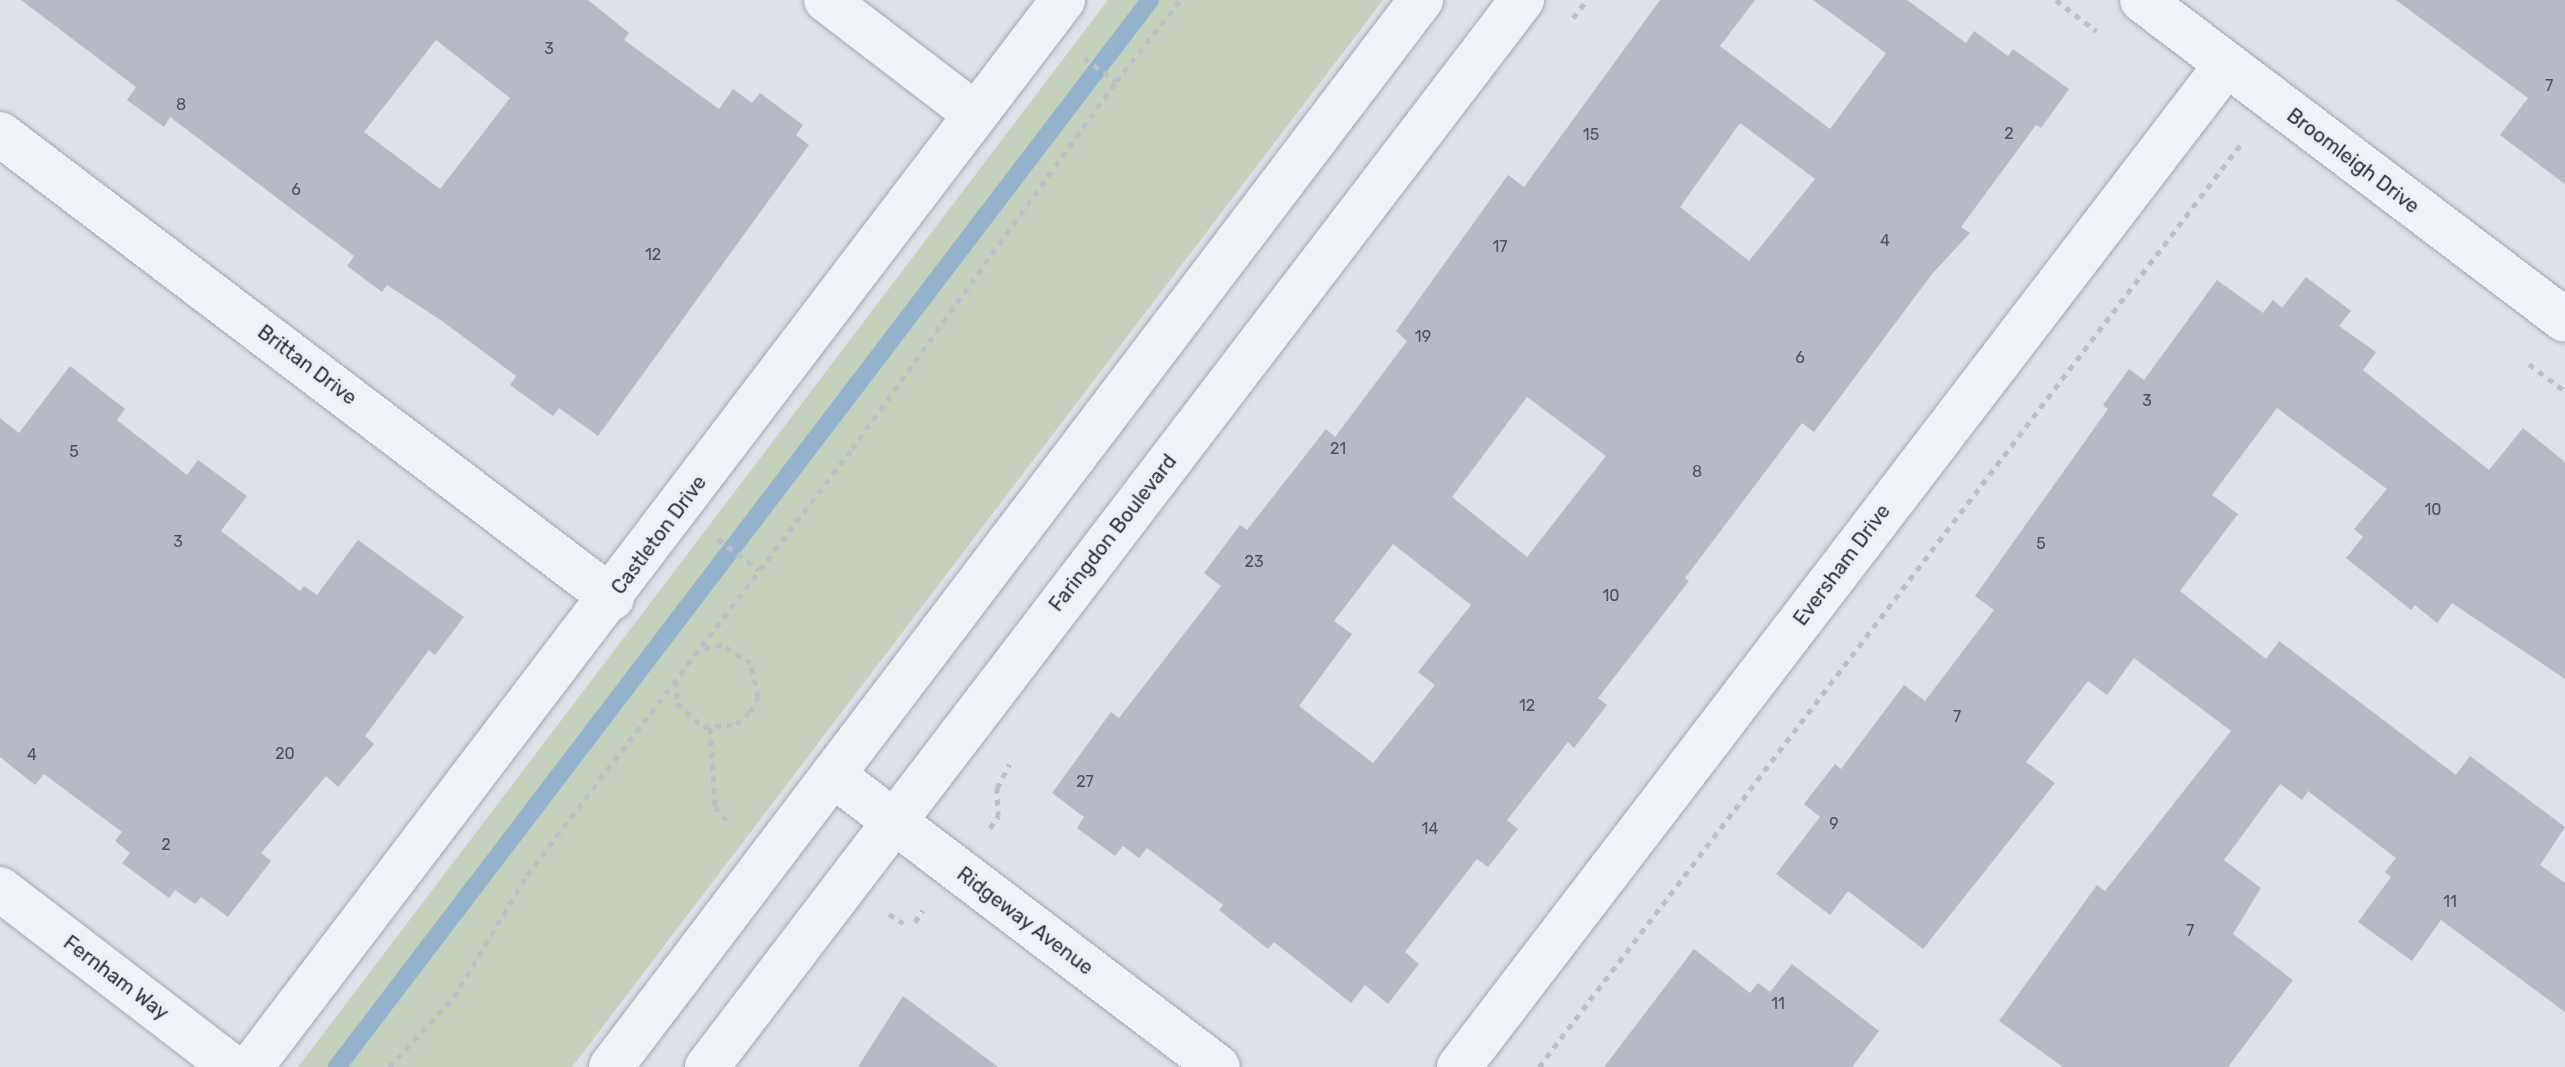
<!DOCTYPE html>
<style>
body{margin:0}
#map{position:relative;width:2565px;height:1067px;overflow:hidden;background:#dce2e8;font-family:Rubik,sans-serif}
div>[style]{position:absolute}
.green>*{inset:0;background:#c4d2bd}
.stream>*{height:18px;margin:-9px;padding:0 9px;transform-origin:9px;border-radius:9px;background:#94b2cb}
.building>*{inset:0;background:#b3bbc5}
.path>*{height:5px;margin-top:-2.5px;transform-origin:0;background:repeating-linear-gradient(90deg,#bac0c6 0 6px,transparent 0 12px)}
.roads{filter:drop-shadow(0 0 2px #a1a9b2) drop-shadow(0 0 2px #a1a9b2)}
.minor>*{height:44px;margin:-22px;padding:0 22px;transform-origin:22px;border-radius:22px;background:#eff2f6}
span{translate:-50% -50%;white-space:nowrap;text-align:center;line-height:1.15;-webkit-text-stroke:6px #ecf0f5;paint-order:stroke}
.number-label{font-size:16px;color:#485360}
.number-label span{-webkit-text-stroke-width:0}
.street-label{font-size:20px;color:#25303f}
</style>
<div id="map">
<div class="green">
<div style="clip-path:polygon(1108px 0,1383px 0,572px 1067px,298px 1067px)"></div>
</div>
<div class="stream">
<div style="left:337px;top:1067px;width:1341px;rotate:-52.69deg"></div>
</div>
<div class="building">
<div style="clip-path:polygon(evenodd,21px 0,588px 0,629px 33px,624px 40px,719px 109px,733px 89px,752px 103px,760px 93px,803px 125px,796px 135px,809px 145px,598px 436px,559px 408px,553px 416px,510px 385px,516px 376px,442px 321px,387px 285px,382px 292px,347px 266px,354px 256px,170px 117px,164px 127px,127px 100px,136px 87px,21px 0,436px 40px,510px 98px,440px 189px,364px 132px,436px 40px)"></div>
<div style="clip-path:polygon(evenodd,1660px 0,1755px 0,1720px 46px,1830px 129px,1886px 53px,1813px 0,1907px 0,1966px 43px,1974px 31px,2008px 56px,2013px 49px,2069px 89px,2041px 128px,2036px 125px,1961px 227px,1970px 233px,1932px 274px,1814px 432px,1802px 423px,1685px 578px,1689px 581px,1598px 698px,1607px 705px,1574px 748px,1568px 742px,1507px 820px,1518px 829px,1488px 867px,1477px 859px,1405px 952px,1419px 964px,1388px 1004px,1365px 985px,1351px 1003px,1274px 942px,1268px 949px,1219px 910px,1223px 905px,1147px 848px,1139px 858px,1123px 846px,1115px 856px,1077px 828px,1084px 817px,1052px 793px,1111px 712px,1119px 718px,1221px 586px,1204px 573px,1240px 525px,1247px 530px,1326px 429px,1335px 437px,1407px 341px,1396px 331px,1508px 175px,1524px 187px,1660px 0,1740px 123px,1815px 179px,1749px 261px,1680px 207px,1740px 123px,1660px 0,1527px 397px,1606px 456px,1527px 557px,1452px 497px,1527px 397px,1660px 0,1393px 544px,1471px 605px,1418px 672px,1435px 685px,1373px 763px,1299px 706px,1352px 634px,1334px 621px,1393px 544px)"></div>
<div style="clip-path:polygon(2396px 0,2565px 0,2565px 184px,2500px 135px,2528px 98px)"></div>
<div style="clip-path:polygon(2306px 277px,2351px 311px,2339px 326px,2376px 352px,2363px 370px,2489px 470px,2523px 428px,2565px 462px,2565px 679px,2452px 603px,2437px 623px,2415px 605px,2411px 610px,2346px 558px,2363px 537px,2354px 529px,2387px 489px,2277px 408px,2212px 495px,2238px 514px,2180px 591px,2266px 659px,2279px 641px,2456px 775px,2470px 756px,2565px 827px,2540px 865px,2565px 883px,2565px 1012px,2441px 920px,2412px 961px,2358px 922px,2391px 877px,2385px 872px,2396px 858px,2308px 791px,2302px 800px,2280px 784px,2224px 860px,2261px 888px,2233px 934px,2293px 980px,2228px 1067px,2063px 1067px,1999px 1021px,2097px 885px,2105px 891px,2231px 731px,2134px 658px,2107px 695px,2088px 681px,2026px 762px,2055px 783px,1923px 949px,1848px 891px,1830px 915px,1776px 874px,1820px 817px,1804px 804px,1835px 764px,1841px 769px,1904px 685px,1925px 701px,1994px 610px,1975px 596px,2108px 409px,2103px 405px,2129px 369px,2144px 380px,2217px 280px,2263px 313px,2273px 300px,2282px 308px)"></div>
<div style="clip-path:polygon(70px 366px,125px 409px,117px 420px,187px 475px,198px 460px,247px 496px,221px 531px,300px 591px,304px 586px,317px 595px,358px 540px,464px 617px,435px 655px,429px 650px,365px 736px,374px 744px,338px 787px,326px 776px,261px 853px,271px 861px,228px 917px,201px 897px,195px 904px,175px 890px,169px 898px,122px 863px,130px 853px,115px 841px,122px 832px,44px 774px,35px 785px,0 757px,0 418px,19px 433px)"></div>
<div style="clip-path:polygon(1694px 949px,1750px 993px,1758px 983px,1770px 992px,1792px 964px,1879px 1031px,1852px 1067px,1604px 1067px)"></div>
<div style="clip-path:polygon(903px 996px,998px 1067px,858px 1067px)"></div>
</div>
<div class="path">
<div style="left:2056px;top:0;width:51px;rotate:37.8deg"></div>
<div style="left:1573px;top:18px;width:23px;rotate:-52deg"></div>
<div style="left:1084px;top:58px;width:39px;rotate:36deg"></div>
<div style="left:2529px;top:364px;width:45px;rotate:36.9deg"></div>
<div style="left:718px;top:539px;width:51px;rotate:37.1deg"></div>
<div style="left:676px;top:681px;width:22px;rotate:87deg"></div>
<div style="left:677px;top:703px;width:35px;rotate:43deg"></div>
<div style="left:703px;top:727px;width:33px;rotate:-5deg"></div>
<div style="left:736px;top:724px;width:18px;rotate:-41deg"></div>
<div style="left:750px;top:712px;width:17px;rotate:-62deg"></div>
<div style="left:758px;top:697px;width:35px;rotate:-102deg"></div>
<div style="left:751px;top:663px;width:34px;rotate:-148deg"></div>
<div style="left:722px;top:645px;width:23px;rotate:170deg"></div>
<div style="left:710px;top:728px;width:79px;rotate:86.4deg"></div>
<div style="left:715px;top:807px;width:23px;rotate:49deg"></div>
<div style="left:990px;top:828px;width:14px;rotate:-54deg"></div>
<div style="left:998px;top:817px;width:29px;rotate:-92deg"></div>
<div style="left:997px;top:788px;width:27px;rotate:-62deg"></div>
<div style="left:889px;top:914px;width:17px;rotate:33deg"></div>
<div style="left:915px;top:922px;width:14px;rotate:-56deg"></div>
<div style="left:389px;top:1067px;width:96px;rotate:-47.1deg"></div>
<div style="left:454px;top:997px;width:142px;rotate:-59.1deg"></div>
<div style="left:527px;top:875px;width:536px;rotate:-52.66deg"></div>
<div style="left:852px;top:449px;width:453px;rotate:-54.3deg"></div>
<div style="left:1116px;top:81px;width:104px;rotate:-51.3deg"></div>
<div style="left:1539px;top:1067px;width:1158px;rotate:-52.75deg"></div>
</div>
<div class="roads">
<div class="minor">
<div style="left:826px;top:0;width:188px;rotate:37.4deg"></div>
<div style="left:2142px;top:0;width:530px;rotate:37.11deg"></div>
<div style="left:0;top:134px;width:768px;rotate:37.17deg"></div>
<div style="left:833px;top:775px;width:483px;rotate:37.2deg"></div>
<div style="left:0;top:889px;width:292px;rotate:37.5deg"></div>
<div style="left:251px;top:1067px;width:1341px;rotate:-52.73deg"></div>
<div style="left:611px;top:1067px;width:1340px;rotate:-52.8deg"></div>
<div style="left:707px;top:1067px;width:1343px;rotate:-52.63deg"></div>
<div style="left:1459px;top:1067px;width:1262px;rotate:-52.57deg"></div>
</div>
</div>
<div class="number-label">
<span style="left:549px;top:49px">3</span>
<span style="left:2549px;top:86px">7</span>
<span style="left:181px;top:105px">8</span>
<span style="left:2009px;top:134px">2</span>
<span style="left:1591px;top:135px">15</span>
<span style="left:296px;top:190px">6</span>
<span style="left:1885px;top:241px">4</span>
<span style="left:1500px;top:247px">17</span>
<span style="left:653px;top:255px">12</span>
<span style="left:1423px;top:337px">19</span>
<span style="left:1800px;top:358px">6</span>
<span style="left:2147px;top:401px">3</span>
<span style="left:1338px;top:449px">21</span>
<span style="left:74px;top:452px">5</span>
<span style="left:1697px;top:472px">8</span>
<span style="left:2433px;top:510px">10</span>
<span style="left:178px;top:542px">3</span>
<span style="left:2041px;top:544px">5</span>
<span style="left:1254px;top:562px">23</span>
<span style="left:1611px;top:596px">10</span>
<span style="left:1527px;top:706px">12</span>
<span style="left:1957px;top:717px">7</span>
<span style="left:285px;top:754px">20</span>
<span style="left:32px;top:755px">4</span>
<span style="left:1085px;top:782px">27</span>
<span style="left:1834px;top:824px">9</span>
<span style="left:1430px;top:829px">14</span>
<span style="left:166px;top:845px">2</span>
<span style="left:2450px;top:902px">11</span>
<span style="left:2190px;top:931px">7</span>
<span style="left:1778px;top:1004px">11</span>
</div>
<div class="street-label">
<span style="left:2353px;top:161px;rotate:37deg">Broomleigh Drive</span>
<span style="left:307px;top:365px;rotate:37deg">Brittan Drive</span>
<span style="left:1113px;top:533px;rotate:-52deg">Faringdon Boulevard</span>
<span style="left:659px;top:535px;rotate:-53deg">Castleton Drive</span>
<span style="left:1842px;top:565px;rotate:-53deg">Eversham Drive</span>
<span style="left:1025px;top:921px;rotate:37deg">Ridgeway Avenue</span>
<span style="left:116px;top:978px;rotate:37deg">Fernham Way</span>
</div>
</div>
